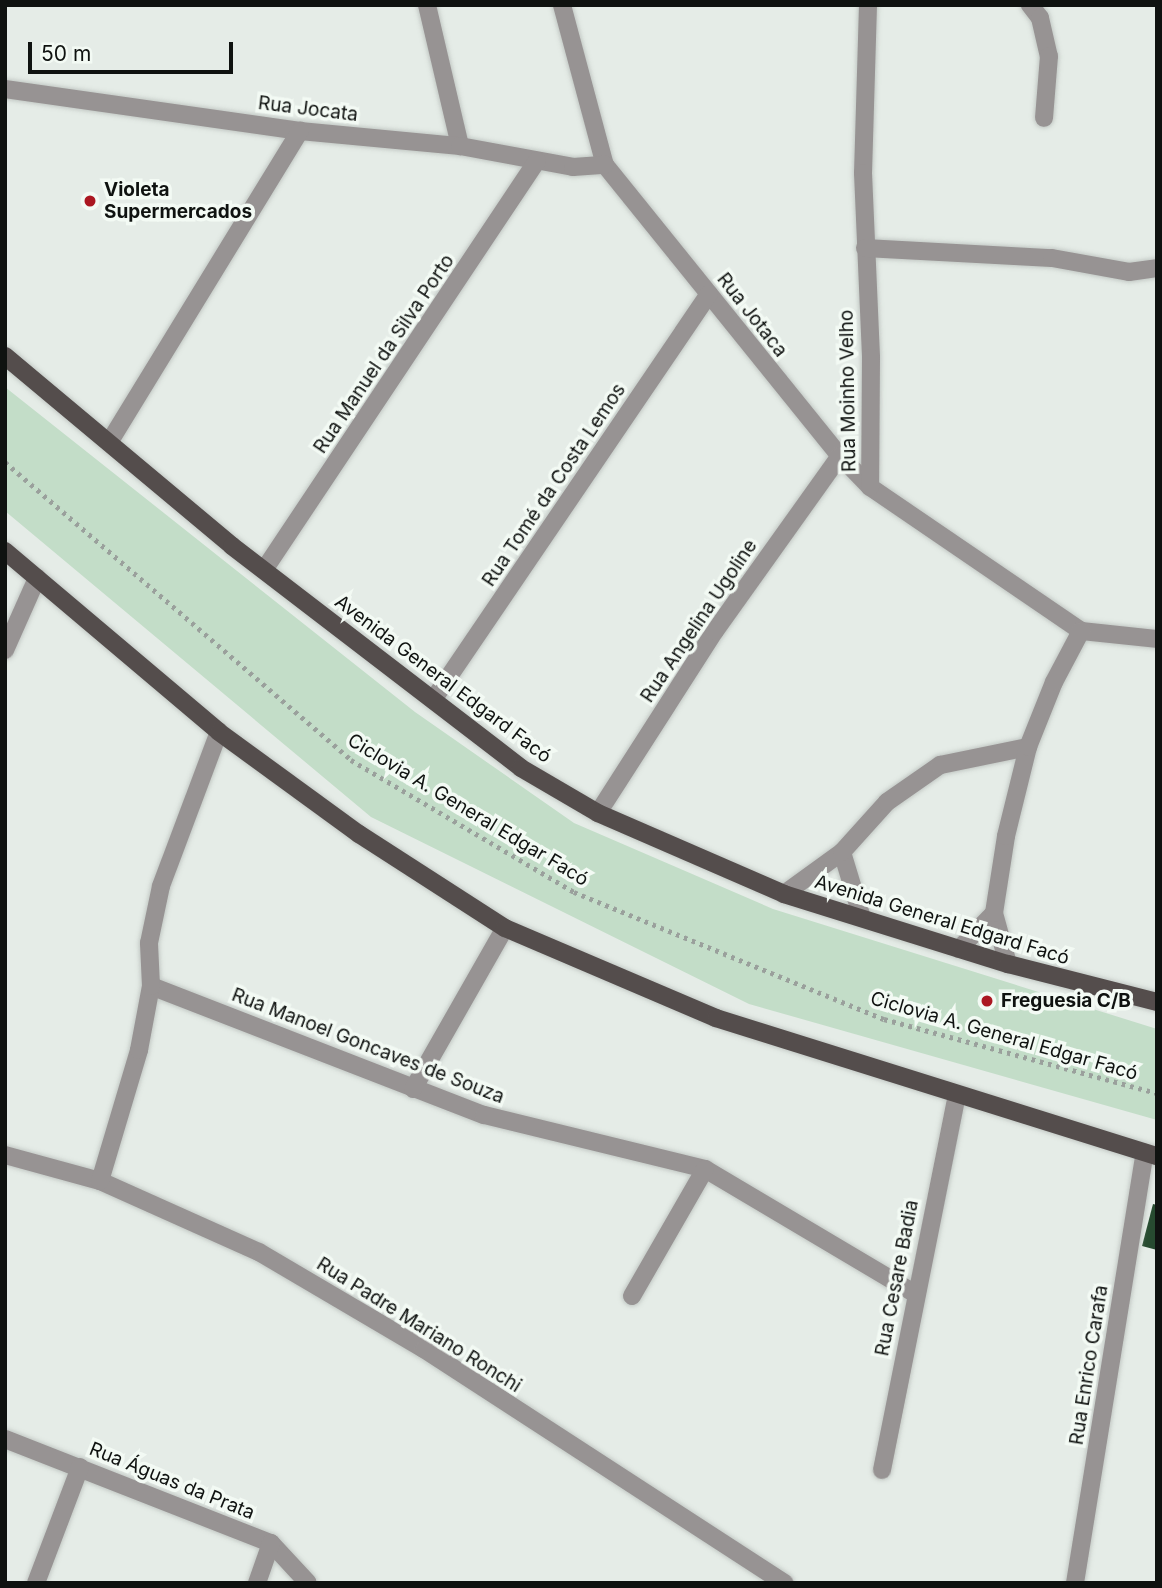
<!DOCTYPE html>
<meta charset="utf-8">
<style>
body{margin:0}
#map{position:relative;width:1162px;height:1588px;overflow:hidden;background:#e5ece7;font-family:Inter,sans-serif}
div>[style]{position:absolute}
.green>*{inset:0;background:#c3ddc8}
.building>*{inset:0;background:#274b30}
.path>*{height:4.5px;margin-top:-2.25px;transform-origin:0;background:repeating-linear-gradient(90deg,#9aa09c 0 3.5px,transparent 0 8.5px)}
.roads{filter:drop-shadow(0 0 2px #c3c9c5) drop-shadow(0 0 2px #c3c9c5)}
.street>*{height:18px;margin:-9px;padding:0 9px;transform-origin:9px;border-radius:9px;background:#979393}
.primary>*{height:18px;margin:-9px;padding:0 9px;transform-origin:9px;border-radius:9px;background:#544d4c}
.dots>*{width:19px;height:19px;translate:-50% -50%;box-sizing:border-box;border:4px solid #f3faf4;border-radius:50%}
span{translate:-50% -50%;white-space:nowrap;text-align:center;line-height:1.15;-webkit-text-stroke:7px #f3faf4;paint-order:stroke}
.street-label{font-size:19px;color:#0f1210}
.poi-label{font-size:19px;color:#0f1210;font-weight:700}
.left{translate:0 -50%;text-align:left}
.frame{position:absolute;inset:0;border:7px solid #0f1210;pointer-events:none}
.scale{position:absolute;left:28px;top:42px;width:205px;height:32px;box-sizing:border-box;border:4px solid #0f1210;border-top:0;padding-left:9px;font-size:21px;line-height:24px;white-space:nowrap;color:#0f1210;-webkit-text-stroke:5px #f3faf4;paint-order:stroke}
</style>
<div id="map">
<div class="green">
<div style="clip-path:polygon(5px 387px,415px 712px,574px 823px,773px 909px,1157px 1029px,1157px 1120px,749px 1004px,371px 817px,5px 511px)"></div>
</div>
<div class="building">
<div style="clip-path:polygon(1153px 1204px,1157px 1205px,1157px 1250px,1142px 1246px)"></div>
</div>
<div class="path">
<div style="left:5px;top:462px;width:457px;rotate:40.7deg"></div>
<div style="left:351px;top:760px;width:259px;rotate:30.6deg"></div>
<div style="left:574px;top:892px;width:335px;rotate:22.3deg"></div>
<div style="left:884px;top:1019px;width:283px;rotate:15.2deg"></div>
</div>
<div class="roads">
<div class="street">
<div style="left:427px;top:5px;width:145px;rotate:76.8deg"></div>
<div style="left:562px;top:5px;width:166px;rotate:75deg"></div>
<div style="left:605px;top:165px;width:374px;rotate:51.1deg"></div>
<div style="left:840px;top:456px;width:43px;rotate:45.9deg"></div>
<div style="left:870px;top:487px;width:255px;rotate:34.3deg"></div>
<div style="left:1081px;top:631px;width:76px;rotate:6deg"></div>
<div style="left:868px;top:5px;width:168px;rotate:91.7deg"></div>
<div style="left:863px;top:173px;width:185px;rotate:87.5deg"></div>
<div style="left:871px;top:358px;width:129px;rotate:90.4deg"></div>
<div style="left:1030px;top:5px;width:16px;rotate:52deg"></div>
<div style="left:1040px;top:18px;width:39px;rotate:77deg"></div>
<div style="left:1049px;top:56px;width:62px;rotate:94.6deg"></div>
<div style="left:5px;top:89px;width:298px;rotate:8.1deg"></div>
<div style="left:300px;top:131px;width:161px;rotate:5.4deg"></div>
<div style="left:460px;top:146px;width:115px;rotate:10.5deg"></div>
<div style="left:573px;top:167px;width:32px;rotate:-4deg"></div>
<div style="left:865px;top:248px;width:187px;rotate:3.1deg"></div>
<div style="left:1052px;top:258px;width:78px;rotate:10.3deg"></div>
<div style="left:1129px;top:272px;width:28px;rotate:-8deg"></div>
<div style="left:110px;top:441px;width:364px;rotate:-58.5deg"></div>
<div style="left:264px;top:570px;width:492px;rotate:-56.3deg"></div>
<div style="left:5px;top:650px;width:79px;rotate:-66deg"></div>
<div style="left:433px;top:700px;width:491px;rotate:-55.8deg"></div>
<div style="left:598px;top:813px;width:216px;rotate:-57.3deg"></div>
<div style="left:715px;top:631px;width:215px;rotate:-54.5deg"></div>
<div style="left:842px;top:852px;width:69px;rotate:73.1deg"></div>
<div style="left:784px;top:894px;width:72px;rotate:-35.9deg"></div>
<div style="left:842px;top:852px;width:67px;rotate:-48deg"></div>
<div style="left:887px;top:802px;width:65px;rotate:-34.9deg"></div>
<div style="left:940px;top:765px;width:90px;rotate:-11.6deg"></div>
<div style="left:959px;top:949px;width:50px;rotate:-45.8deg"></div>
<div style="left:1008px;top:964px;width:53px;rotate:-105.4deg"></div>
<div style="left:994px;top:913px;width:78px;rotate:-81.1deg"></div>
<div style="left:1006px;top:836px;width:92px;rotate:-76.1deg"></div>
<div style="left:1028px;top:747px;width:70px;rotate:-68.2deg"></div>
<div style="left:1054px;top:682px;width:58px;rotate:-62.1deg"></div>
<div style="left:151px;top:986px;width:357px;rotate:21.2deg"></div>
<div style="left:484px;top:1115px;width:228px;rotate:13.7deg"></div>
<div style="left:705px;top:1169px;width:243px;rotate:30.7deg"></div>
<div style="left:413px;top:1089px;width:185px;rotate:-60.3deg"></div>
<div style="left:5px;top:1155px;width:98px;rotate:15.3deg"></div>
<div style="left:100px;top:1181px;width:174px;rotate:24.1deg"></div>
<div style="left:259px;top:1252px;width:191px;rotate:30.5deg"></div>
<div style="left:424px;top:1349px;width:430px;rotate:33deg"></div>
<div style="left:100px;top:1181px;width:137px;rotate:-73.4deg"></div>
<div style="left:139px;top:1050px;width:65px;rotate:-79.4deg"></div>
<div style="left:151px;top:986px;width:43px;rotate:-92.7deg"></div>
<div style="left:149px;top:943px;width:58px;rotate:-78.1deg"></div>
<div style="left:161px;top:886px;width:165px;rotate:-69.4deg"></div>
<div style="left:632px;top:1296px;width:146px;rotate:-60.1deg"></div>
<div style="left:5px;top:1439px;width:286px;rotate:21.4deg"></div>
<div style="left:271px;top:1543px;width:54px;rotate:47.2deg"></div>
<div style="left:882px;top:1470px;width:382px;rotate:-78.7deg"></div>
<div style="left:36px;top:1583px;width:124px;rotate:-69.2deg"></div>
<div style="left:257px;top:1583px;width:42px;rotate:-70.7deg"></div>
<div style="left:1075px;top:1583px;width:436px;rotate:-80.8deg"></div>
</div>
<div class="primary">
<div style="left:5px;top:356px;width:296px;rotate:39.9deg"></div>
<div style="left:232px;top:546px;width:364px;rotate:37.5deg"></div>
<div style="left:521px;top:768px;width:89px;rotate:30.3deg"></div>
<div style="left:598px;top:813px;width:203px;rotate:23.5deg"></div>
<div style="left:784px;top:894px;width:235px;rotate:17.4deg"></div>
<div style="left:1008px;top:964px;width:154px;rotate:14.3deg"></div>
<div style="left:5px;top:551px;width:280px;rotate:40.2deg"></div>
<div style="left:219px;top:732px;width:173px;rotate:36.1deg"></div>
<div style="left:359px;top:834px;width:174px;rotate:32.8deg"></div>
<div style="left:505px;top:928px;width:229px;rotate:23.1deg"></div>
<div style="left:716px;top:1018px;width:462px;rotate:17.4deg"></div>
</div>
</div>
<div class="dots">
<div style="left:90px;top:201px;background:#ab1721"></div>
<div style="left:987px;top:1001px;background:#ab1721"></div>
</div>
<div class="street-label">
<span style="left:308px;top:109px;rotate:7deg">Rua Jocata</span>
<span style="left:752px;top:315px;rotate:52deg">Rua Jotaca</span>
<span style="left:384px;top:354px;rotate:-56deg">Rua Manuel da Silva Porto</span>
<span style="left:848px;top:391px;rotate:-91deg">Rua Moinho Velho</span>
<span style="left:554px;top:485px;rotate:-56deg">Rua Tomé da Costa Lemos</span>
<span style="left:699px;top:621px;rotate:-56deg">Rua Angelina Ugoline</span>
<span style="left:443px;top:679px;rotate:37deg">Avenida General Edgard Facó</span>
<span style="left:468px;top:810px;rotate:31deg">Ciclovia A. General Edgar Facó</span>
<span style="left:942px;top:920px;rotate:17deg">Avenida General Edgard Facó</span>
<span style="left:1004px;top:1036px;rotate:16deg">Ciclovia A. General Edgar Facó</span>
<span style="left:368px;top:1046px;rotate:21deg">Rua Manoel Goncaves de Souza</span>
<span style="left:897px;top:1278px;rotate:-79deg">Rua Cesare Badia</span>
<span style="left:419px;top:1325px;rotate:32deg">Rua Padre Mariano Ronchi</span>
<span style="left:1089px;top:1365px;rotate:-81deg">Rua Enrico Carafa</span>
<span style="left:172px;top:1481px;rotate:22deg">Rua Águas da Prata</span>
</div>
<div class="poi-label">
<span class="left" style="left:104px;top:201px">Violeta<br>Supermercados</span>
<span class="left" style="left:1001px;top:1001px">Freguesia C/B</span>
</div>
<div class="frame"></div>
<div class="scale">50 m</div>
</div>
